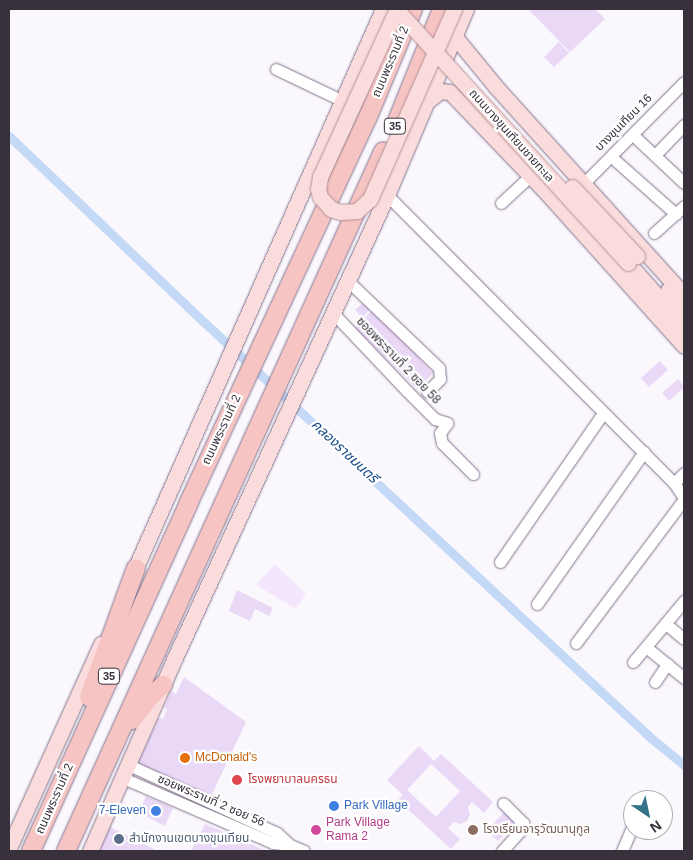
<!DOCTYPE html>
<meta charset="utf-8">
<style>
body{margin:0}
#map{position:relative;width:693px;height:860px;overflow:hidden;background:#faf7fd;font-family:Helvetica,"Noto Sans Thai",sans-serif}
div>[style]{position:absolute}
.built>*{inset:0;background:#f4e7fd}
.canal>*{height:9px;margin:-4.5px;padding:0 4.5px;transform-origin:4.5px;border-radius:4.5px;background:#c4d9f6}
.building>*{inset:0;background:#ead8f7}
.roads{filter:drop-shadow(0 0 1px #82738c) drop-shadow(0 0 1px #82738c)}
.minor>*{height:11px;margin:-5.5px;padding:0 5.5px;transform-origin:5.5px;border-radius:5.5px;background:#fff}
.major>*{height:15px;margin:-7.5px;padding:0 7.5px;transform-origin:7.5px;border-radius:7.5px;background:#fadcdc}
.highway>*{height:18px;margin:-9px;padding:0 9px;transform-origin:9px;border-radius:9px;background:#f7c4c4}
.bridges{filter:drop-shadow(0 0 1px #b49194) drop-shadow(0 0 1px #b49194)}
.major-bridge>*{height:15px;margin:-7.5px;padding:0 7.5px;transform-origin:7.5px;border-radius:7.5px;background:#fadcdc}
.dots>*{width:14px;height:14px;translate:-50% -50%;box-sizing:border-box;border:2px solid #fff;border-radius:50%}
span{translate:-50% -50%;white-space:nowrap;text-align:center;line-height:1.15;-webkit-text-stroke:4.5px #fff;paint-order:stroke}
.shield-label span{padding:1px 4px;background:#fff;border:1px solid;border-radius:4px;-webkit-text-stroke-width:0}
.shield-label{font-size:11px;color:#38313c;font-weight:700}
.street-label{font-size:12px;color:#38313c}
.food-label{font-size:12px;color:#c56008}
.left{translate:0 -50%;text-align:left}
.health-label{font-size:12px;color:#be3a42}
.shop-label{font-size:12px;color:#366cbe}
.right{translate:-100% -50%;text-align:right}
.hotel-label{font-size:12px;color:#b23c85}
.education-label{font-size:12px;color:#785e54}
.service-label{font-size:12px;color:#4e5e75}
.water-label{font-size:14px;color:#184b89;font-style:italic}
.frame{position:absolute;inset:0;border:10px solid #38313c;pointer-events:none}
.north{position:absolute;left:623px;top:790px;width:50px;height:50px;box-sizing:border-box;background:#fff;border:1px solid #afadb1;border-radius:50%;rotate:146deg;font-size:14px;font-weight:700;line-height:20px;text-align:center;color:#38313c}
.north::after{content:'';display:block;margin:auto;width:18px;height:22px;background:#357389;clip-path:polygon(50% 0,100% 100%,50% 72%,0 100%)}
</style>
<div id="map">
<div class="built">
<div style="clip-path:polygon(275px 564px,306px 594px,296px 609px,256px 585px)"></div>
</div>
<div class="canal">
<div style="left:9px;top:136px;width:271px;rotate:43.7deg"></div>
<div style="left:205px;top:323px;width:609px;rotate:42.94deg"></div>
<div style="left:651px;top:738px;width:43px;rotate:39.3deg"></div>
</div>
<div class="building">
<div style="clip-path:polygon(528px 9px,595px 9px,605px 19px,570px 52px)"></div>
<div style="clip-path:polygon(559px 42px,569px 53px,554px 67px,544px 57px)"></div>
<div style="clip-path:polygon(364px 302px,370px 309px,362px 318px,355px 310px)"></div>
<div style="clip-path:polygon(373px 309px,433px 373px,417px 389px,355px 328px)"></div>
<div style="clip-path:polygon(660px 361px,668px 370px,649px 387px,641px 378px)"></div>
<div style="clip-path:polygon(678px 379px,684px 387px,669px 401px,662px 393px)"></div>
<div style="clip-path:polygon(237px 590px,273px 608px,269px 616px,255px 609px,250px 621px,229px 611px)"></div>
<div style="clip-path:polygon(184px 677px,246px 722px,211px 796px,137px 763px,159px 718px,163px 719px,167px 709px,164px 708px,171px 691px,176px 694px)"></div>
<div style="clip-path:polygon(evenodd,419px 746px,434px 761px,441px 754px,493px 802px,484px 813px,472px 802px,468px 807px,470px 814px,467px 821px,460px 824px,454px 822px,448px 828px,460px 839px,451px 849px,398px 800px,403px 795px,387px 780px,419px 746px,431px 764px,460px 791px,436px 817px,407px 790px,431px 764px)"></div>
<div style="clip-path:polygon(146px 796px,173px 808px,165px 826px,139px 813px)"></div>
<div style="clip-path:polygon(505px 811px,516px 822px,498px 841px,487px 831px)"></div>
<div style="clip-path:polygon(205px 824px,266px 851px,191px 851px)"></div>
<div style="clip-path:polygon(110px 827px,158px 851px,99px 851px)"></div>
</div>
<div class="roads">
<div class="minor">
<div style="left:276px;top:69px;width:74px;rotate:25.5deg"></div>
<div style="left:633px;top:135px;width:70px;rotate:43.3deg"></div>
<div style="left:655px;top:155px;width:42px;rotate:-46deg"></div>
<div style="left:616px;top:161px;width:80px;rotate:41.5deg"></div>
<div style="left:584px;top:183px;width:142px;rotate:-45.3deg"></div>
<div style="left:387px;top:195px;width:407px;rotate:45.1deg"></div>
<div style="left:674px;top:483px;width:18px;rotate:56deg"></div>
<div style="left:501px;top:203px;width:40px;rotate:-43deg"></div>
<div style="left:654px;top:233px;width:40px;rotate:-42deg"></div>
<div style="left:348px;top:281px;width:126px;rotate:43.7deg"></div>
<div style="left:439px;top:368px;width:11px;rotate:85deg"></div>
<div style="left:440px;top:379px;width:18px;rotate:135deg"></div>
<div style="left:333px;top:313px;width:108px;rotate:46.5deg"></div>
<div style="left:407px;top:391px;width:40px;rotate:45deg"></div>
<div style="left:435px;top:419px;width:13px;rotate:18deg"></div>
<div style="left:447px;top:423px;width:12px;rotate:125deg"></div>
<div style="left:440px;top:433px;width:10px;rotate:79deg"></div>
<div style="left:442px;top:443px;width:44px;rotate:45deg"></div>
<div style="left:674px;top:483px;width:14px;rotate:-45deg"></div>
<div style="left:500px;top:562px;width:181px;rotate:-55.3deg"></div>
<div style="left:537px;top:604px;width:186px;rotate:-54.9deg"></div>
<div style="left:666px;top:624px;width:23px;rotate:40deg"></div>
<div style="left:576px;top:643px;width:180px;rotate:-53.1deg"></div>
<div style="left:646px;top:647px;width:49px;rotate:39.2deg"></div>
<div style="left:633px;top:662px;width:80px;rotate:-50.1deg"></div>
<div style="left:655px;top:682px;width:22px;rotate:-56deg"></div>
<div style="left:123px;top:778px;width:163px;rotate:23.4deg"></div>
<div style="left:273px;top:843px;width:17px;rotate:7deg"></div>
<div style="left:290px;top:845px;width:18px;rotate:-137deg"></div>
<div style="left:277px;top:833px;width:163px;rotate:-155.3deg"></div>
<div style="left:290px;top:845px;width:15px;rotate:23deg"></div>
<div style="left:502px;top:851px;width:27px;rotate:-48deg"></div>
<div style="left:520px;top:831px;width:9px;rotate:-69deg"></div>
<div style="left:523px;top:823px;width:28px;rotate:-135deg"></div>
<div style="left:622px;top:851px;width:28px;rotate:-67deg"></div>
</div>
<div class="major">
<div style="left:455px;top:37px;width:65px;rotate:50.6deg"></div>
<div style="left:496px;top:87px;width:280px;rotate:47.9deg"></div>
<div style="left:429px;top:100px;width:14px;rotate:-39deg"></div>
<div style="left:440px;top:91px;width:10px;rotate:6deg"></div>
<div style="left:450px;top:92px;width:137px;rotate:46.2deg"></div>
<div style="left:545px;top:191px;width:208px;rotate:48.1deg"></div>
<div style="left:628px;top:263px;width:84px;rotate:48.4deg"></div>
<div style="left:668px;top:290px;width:24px;rotate:48deg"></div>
<div style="left:131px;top:578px;width:622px;rotate:-66.11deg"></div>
<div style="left:9px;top:848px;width:224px;rotate:-65.7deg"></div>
<div style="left:90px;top:851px;width:204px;rotate:-66.3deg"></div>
<div style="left:172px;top:664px;width:516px;rotate:-65.37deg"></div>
<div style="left:387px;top:195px;width:202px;rotate:-67deg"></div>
</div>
<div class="highway">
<div style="left:395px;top:126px;width:126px;rotate:-68.1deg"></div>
<div style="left:89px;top:697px;width:137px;rotate:-70deg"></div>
<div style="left:132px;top:720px;width:29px;rotate:-52deg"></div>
<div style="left:150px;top:697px;width:18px;rotate:-43deg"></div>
<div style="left:31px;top:851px;width:383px;rotate:-65.6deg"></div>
<div style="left:189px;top:502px;width:422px;rotate:-65.1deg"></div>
<div style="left:367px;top:119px;width:119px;rotate:-67.3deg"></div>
<div style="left:66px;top:851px;width:768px;rotate:-65.61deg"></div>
</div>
</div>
<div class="bridges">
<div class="major-bridge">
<div style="left:396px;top:9px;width:344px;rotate:47.6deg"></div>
<div style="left:397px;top:9px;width:185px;rotate:114.6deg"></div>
<div style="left:320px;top:177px;width:12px;rotate:99deg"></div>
<div style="left:318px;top:189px;width:8px;rotate:76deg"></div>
<div style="left:320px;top:197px;width:16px;rotate:47deg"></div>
<div style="left:331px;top:209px;width:9px;rotate:18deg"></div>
<div style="left:340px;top:212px;width:17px;rotate:-3deg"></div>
<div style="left:357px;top:211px;width:18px;rotate:-43deg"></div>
<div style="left:370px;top:199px;width:208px;rotate:-66.1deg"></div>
<div style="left:572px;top:187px;width:95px;rotate:46.7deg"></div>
</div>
</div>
<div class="dots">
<div style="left:185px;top:758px;background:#e8710a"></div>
<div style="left:237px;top:780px;background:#e0444e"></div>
<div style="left:334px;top:806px;background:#3f7fe0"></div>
<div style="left:156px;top:811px;background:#3f7fe0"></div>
<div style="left:316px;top:830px;background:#d1479c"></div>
<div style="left:473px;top:830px;background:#8d6e63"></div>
<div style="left:119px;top:839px;background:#5c6f8a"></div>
</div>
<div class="shield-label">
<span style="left:395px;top:126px">35</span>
<span style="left:109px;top:676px">35</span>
</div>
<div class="street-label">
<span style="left:391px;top:62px;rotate:-67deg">ถนนพระรามที่ 2</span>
<span style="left:624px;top:123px;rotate:-45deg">บางขุนเทียน 16</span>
<span style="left:511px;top:136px;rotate:48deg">ถนนบางขุนเทียนชายทะเล</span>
<span style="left:398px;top:361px;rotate:46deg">ซอยพระรามที่ 2 ซอย 58</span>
<span style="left:222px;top:430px;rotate:-65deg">ถนนพระรามที่ 2</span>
<span style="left:55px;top:799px;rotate:-66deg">ถนนพระรามที่ 2</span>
<span style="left:211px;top:801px;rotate:23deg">ซอยพระรามที่ 2 ซอย 56</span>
</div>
<div class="food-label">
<span class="left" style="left:195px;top:758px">McDonald's</span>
</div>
<div class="health-label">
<span class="left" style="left:248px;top:780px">โรงพยาบาลนครธน</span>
</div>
<div class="shop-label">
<span class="left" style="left:344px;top:806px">Park Village</span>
<span class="right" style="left:146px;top:811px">7-Eleven</span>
</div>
<div class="hotel-label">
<span class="left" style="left:326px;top:830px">Park Village<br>Rama 2</span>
</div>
<div class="education-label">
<span class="left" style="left:483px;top:830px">โรงเรียนจารุวัฒนานุกูล</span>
</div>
<div class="service-label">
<span class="left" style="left:129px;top:839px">สำนักงานเขตบางขุนเทียน</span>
</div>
<div class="water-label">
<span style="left:345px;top:451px;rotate:43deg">คลองราชมนตรี</span>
</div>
<div class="frame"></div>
<div class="north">N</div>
</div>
